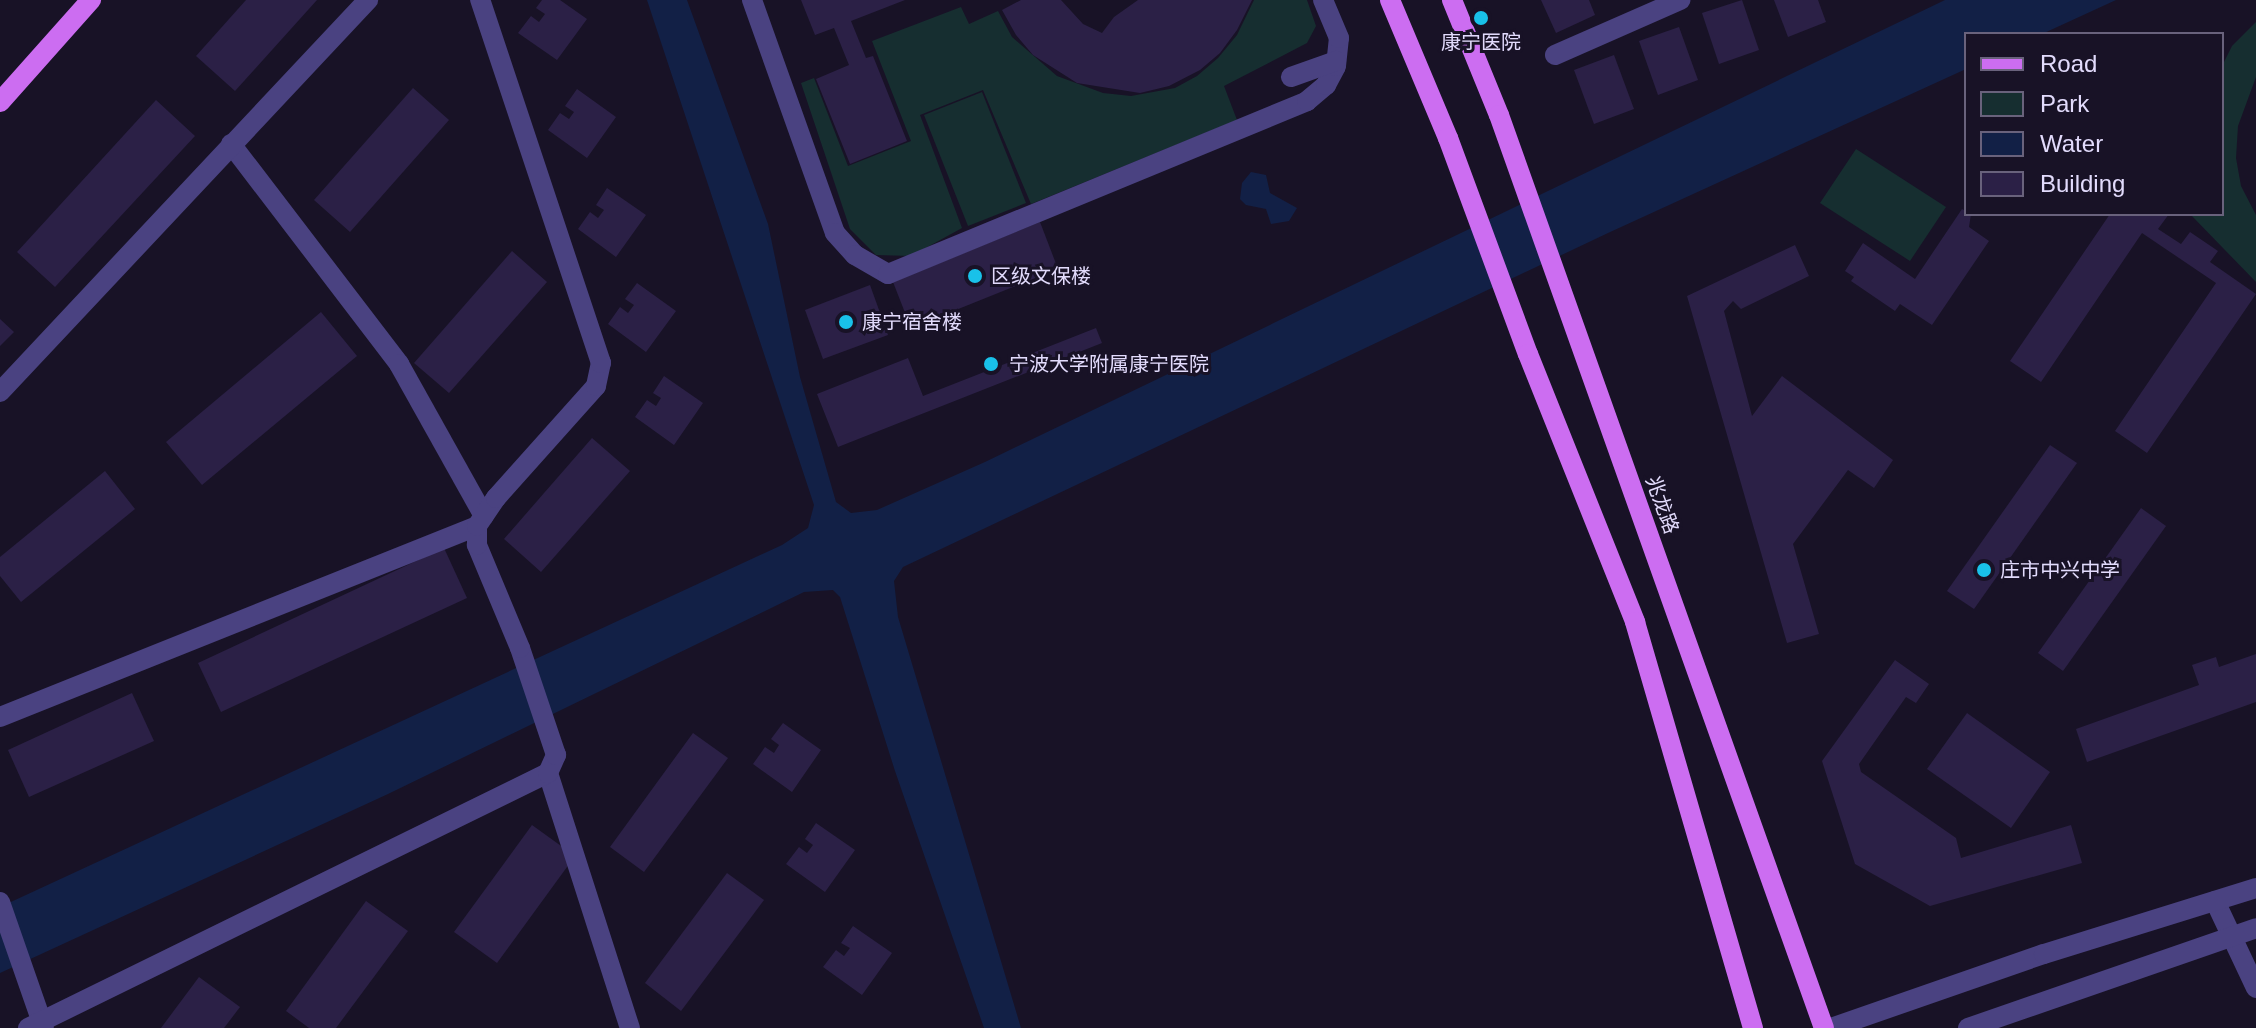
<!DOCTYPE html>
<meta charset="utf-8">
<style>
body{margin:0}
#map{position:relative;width:2256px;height:1028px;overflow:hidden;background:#181226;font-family:Arial,"Noto Sans SC",sans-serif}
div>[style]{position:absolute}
.green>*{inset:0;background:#162e30}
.water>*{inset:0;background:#122046}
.building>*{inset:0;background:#2b2046}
.minor>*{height:20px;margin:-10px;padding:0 10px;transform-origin:10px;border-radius:10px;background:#4a4281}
.major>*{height:20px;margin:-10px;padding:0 10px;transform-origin:10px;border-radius:10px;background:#cc6df1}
.dots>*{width:22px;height:22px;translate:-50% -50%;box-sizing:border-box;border:4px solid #181226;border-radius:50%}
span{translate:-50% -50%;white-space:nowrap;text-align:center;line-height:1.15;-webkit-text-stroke:6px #181226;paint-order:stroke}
.poi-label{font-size:20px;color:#e2dbfc}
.left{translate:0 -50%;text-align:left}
.street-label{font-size:20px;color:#e2dbfc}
.legend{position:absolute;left:1964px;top:32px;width:260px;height:184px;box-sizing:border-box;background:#181226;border:2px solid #69627c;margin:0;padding:10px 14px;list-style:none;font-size:24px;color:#e2dbfc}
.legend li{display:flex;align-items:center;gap:16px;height:40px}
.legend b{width:40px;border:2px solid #69627c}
</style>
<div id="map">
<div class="green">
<div style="clip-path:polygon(1254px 0,1307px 0,1316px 26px,1307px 43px,1224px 86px,1237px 120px,1031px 204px,983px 90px,920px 115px,962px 228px,911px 256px,876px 255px,850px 229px,801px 83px,814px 78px,848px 166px,911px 141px,872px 41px,961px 7px,969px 24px,998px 11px,1012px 37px,1057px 76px,1103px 93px,1131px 96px,1175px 88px,1197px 76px,1218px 58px,1237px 35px)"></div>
<div style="clip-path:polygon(2256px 22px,2256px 77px,2238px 126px,2236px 158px,2241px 186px,2256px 215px,2256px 282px,2190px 214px,2222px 214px,2222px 66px,2232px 46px)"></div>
<div style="clip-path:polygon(982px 92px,1026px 203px,968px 226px,924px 115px)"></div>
<div style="clip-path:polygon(1856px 149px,1946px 207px,1910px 261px,1820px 203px)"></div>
</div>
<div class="water">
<div style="clip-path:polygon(647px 0,687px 0,768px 224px,800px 377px,836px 502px,851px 513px,877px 510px,985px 462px,1945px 0,2116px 0,2042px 34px,1966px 34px,1966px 69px,1608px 233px,903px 567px,894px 581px,898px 617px,1021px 1028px,984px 1028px,895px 771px,840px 597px,833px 590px,804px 592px,388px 794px,0 973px,0 907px,782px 545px,808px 528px,814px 505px)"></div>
<div style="clip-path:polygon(1251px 172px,1266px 175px,1270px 193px,1297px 208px,1289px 221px,1271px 224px,1266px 209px,1246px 205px,1240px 199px,1242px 183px)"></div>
</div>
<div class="building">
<div style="clip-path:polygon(246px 0,317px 0,235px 91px,196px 56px)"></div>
<div style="clip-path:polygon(542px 0,560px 0,587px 19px,557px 60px,518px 33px,531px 16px,539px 22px,545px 14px,536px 8px)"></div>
<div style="clip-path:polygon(801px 0,905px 0,851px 21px,866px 58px,873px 56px,907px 141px,850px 164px,816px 79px,849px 65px,834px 28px,815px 35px)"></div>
<div style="clip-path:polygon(1021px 0,1061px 0,1083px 24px,1102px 33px,1114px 17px,1138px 0,1252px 0,1237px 30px,1220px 53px,1200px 70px,1169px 86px,1140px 93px,1077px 83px,1033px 55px,1016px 35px,1002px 10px)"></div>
<div style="clip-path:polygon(1541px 0,1589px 0,1595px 15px,1556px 33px)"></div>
<div style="clip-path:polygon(1742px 0,1759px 50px,1719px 64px,1702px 13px)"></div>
<div style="clip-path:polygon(1774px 0,1818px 0,1826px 22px,1788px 37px)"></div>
<div style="clip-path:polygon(1679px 27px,1698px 80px,1658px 95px,1639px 41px)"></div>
<div style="clip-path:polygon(1614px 55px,1634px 109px,1594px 124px,1574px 70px)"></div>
<div style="clip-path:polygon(413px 88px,449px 120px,350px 232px,314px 200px)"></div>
<div style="clip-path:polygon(577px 89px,616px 117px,587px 158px,548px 130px,560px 113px,569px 119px,574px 112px,565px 106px)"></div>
<div style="clip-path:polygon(156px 100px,195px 136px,55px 287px,17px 252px)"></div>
<div style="clip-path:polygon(607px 188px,646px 215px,616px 257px,578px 229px,590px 212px,598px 218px,604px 210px,596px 205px)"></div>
<div style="clip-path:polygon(1962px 209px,1971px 214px,1969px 227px,1989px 241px,1932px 325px,1900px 304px,1895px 311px,1851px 281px,1854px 277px,1845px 271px,1863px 243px,1915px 279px)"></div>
<div style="clip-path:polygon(2110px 214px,2169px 214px,2158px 229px,2181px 244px,2190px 232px,2218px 251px,2210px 262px,2256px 294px,2147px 453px,2115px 431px,2216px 283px,2142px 233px,2041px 382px,2010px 361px)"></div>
<div style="clip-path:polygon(1040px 222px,1058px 269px,911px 328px,893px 282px)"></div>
<div style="clip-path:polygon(1795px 245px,1809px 276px,1741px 309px,1733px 301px,1724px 311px,1752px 416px,1782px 376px,1893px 460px,1874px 488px,1848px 470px,1793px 544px,1819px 634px,1787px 643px,1687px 296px)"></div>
<div style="clip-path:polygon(512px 251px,547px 282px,449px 393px,414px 363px)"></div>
<div style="clip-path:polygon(637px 283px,676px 311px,646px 352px,608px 324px,620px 307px,628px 313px,634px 305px,625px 299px)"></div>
<div style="clip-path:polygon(870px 285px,888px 335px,823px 359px,805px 310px)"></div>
<div style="clip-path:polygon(321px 312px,357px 356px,202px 485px,166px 442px)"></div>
<div style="clip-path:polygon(0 319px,14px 332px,0 346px)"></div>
<div style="clip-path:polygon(1096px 328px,1102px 343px,838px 447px,817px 394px,908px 358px,923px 396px)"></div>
<div style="clip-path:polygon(664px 376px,703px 403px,674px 445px,635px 417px,647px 400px,656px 406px,661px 398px,653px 393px)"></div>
<div style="clip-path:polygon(592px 438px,630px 471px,541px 572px,504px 539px)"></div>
<div style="clip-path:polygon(2050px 445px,2077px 463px,1974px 609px,1947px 591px)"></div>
<div style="clip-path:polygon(105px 471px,135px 509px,21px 602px,0 576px,0 557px)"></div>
<div style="clip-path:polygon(2141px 508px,2166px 526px,2063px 671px,2038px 653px)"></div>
<div style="clip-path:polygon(444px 548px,467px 598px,221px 712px,198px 663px)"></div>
<div style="clip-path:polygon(2256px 654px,2256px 702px,2087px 762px,2076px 729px,2199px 685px,2192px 665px,2216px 657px,2219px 667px)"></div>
<div style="clip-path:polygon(1895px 660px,1929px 684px,1916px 703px,1906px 697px,1859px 764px,1861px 772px,1956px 838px,1961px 858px,2071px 825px,2082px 863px,1930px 906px,1855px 864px,1822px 761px)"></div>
<div style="clip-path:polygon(132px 693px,154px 741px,29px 797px,8px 750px)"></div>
<div style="clip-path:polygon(1967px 713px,2050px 772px,2011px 828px,1927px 769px)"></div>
<div style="clip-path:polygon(783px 723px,821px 750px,792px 792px,753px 764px,765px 747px,774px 753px,779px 745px,771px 739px)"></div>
<div style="clip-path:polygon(693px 733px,728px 758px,644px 872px,610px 847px)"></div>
<div style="clip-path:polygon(816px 823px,855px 850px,825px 892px,786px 864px,799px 847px,807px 853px,813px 845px,805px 839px)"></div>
<div style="clip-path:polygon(532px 825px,575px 856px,497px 963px,454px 932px)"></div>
<div style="clip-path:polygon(727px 873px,764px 900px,681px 1011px,645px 983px)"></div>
<div style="clip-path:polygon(366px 901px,408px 931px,336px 1028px,309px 1028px,286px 1011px)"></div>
<div style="clip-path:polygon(853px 926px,892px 953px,862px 995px,823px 967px,836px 950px,844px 956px,850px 948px,841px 943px)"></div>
<div style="clip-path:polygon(199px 977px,240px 1007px,224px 1028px,161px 1028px)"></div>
</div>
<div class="minor">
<div style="left:752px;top:0;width:247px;rotate:70.4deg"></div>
<div style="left:835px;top:233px;width:30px;rotate:48deg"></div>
<div style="left:855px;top:255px;width:38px;rotate:30deg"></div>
<div style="left:888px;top:274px;width:453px;rotate:-22.4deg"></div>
<div style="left:1307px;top:101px;width:25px;rotate:-40deg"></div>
<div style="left:1326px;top:85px;width:21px;rotate:-62deg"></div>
<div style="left:1336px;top:66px;width:28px;rotate:-84deg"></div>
<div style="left:1339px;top:38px;width:41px;rotate:-112.8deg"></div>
<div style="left:1555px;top:55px;width:137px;rotate:-23.7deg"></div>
<div style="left:1291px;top:77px;width:48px;rotate:-19.6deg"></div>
<div style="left:231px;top:144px;width:277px;rotate:52.6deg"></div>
<div style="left:399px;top:364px;width:174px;rotate:60.8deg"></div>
<div style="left:0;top:392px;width:538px;rotate:-46.81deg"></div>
<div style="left:0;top:717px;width:514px;rotate:-21.82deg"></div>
<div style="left:548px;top:773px;width:268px;rotate:72.2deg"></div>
<div style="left:2215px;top:901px;width:96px;rotate:64.8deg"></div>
<div style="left:0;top:902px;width:133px;rotate:70.8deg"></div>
<div style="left:28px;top:1028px;width:579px;rotate:-26.12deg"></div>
<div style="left:548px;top:773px;width:20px;rotate:-66deg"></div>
<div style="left:556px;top:755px;width:113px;rotate:-108.6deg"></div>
<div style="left:520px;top:648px;width:112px;rotate:-112.7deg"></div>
<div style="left:477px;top:545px;width:19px;rotate:-90deg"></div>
<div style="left:477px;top:526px;width:34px;rotate:-56deg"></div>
<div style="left:496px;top:498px;width:150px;rotate:-48.2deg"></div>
<div style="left:596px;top:386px;width:24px;rotate:-78deg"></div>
<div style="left:601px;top:363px;width:383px;rotate:-108.4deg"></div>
<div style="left:1831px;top:1028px;width:225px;rotate:-19.2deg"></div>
<div style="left:2044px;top:954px;width:222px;rotate:-17.3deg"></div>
<div style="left:1968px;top:1028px;width:305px;rotate:-19.1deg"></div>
</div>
<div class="major">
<div style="left:1390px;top:0;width:150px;rotate:67.2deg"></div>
<div style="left:1448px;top:138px;width:230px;rotate:69.7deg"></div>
<div style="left:1528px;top:354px;width:289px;rotate:68.2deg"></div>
<div style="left:1635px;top:622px;width:423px;rotate:73.8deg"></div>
<div style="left:1452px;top:0;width:124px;rotate:67.8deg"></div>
<div style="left:1499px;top:115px;width:969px;rotate:70.41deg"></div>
<div style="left:0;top:102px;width:137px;rotate:-48.3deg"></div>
</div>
<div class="dots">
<div style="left:1481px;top:18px;background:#19c1e9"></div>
<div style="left:975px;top:276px;background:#19c1e9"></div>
<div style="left:846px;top:322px;background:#19c1e9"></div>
<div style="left:991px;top:364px;background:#19c1e9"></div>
<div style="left:1984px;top:570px;background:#19c1e9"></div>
</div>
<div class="poi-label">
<span style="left:1481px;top:42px">康宁医院</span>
<span class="left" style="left:991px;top:276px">区级文保楼</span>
<span class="left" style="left:862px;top:322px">康宁宿舍楼</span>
<span class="left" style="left:1009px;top:364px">宁波大学附属康宁医院</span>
<span class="left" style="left:2000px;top:570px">庄市中兴中学</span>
</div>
<div class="street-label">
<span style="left:1662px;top:505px;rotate:70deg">兆龙路</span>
</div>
<ul class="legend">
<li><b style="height:10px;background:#cc6df1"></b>Road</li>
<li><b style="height:22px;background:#162e30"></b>Park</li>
<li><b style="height:22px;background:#122046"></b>Water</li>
<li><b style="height:22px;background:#2b2046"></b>Building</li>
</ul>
</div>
